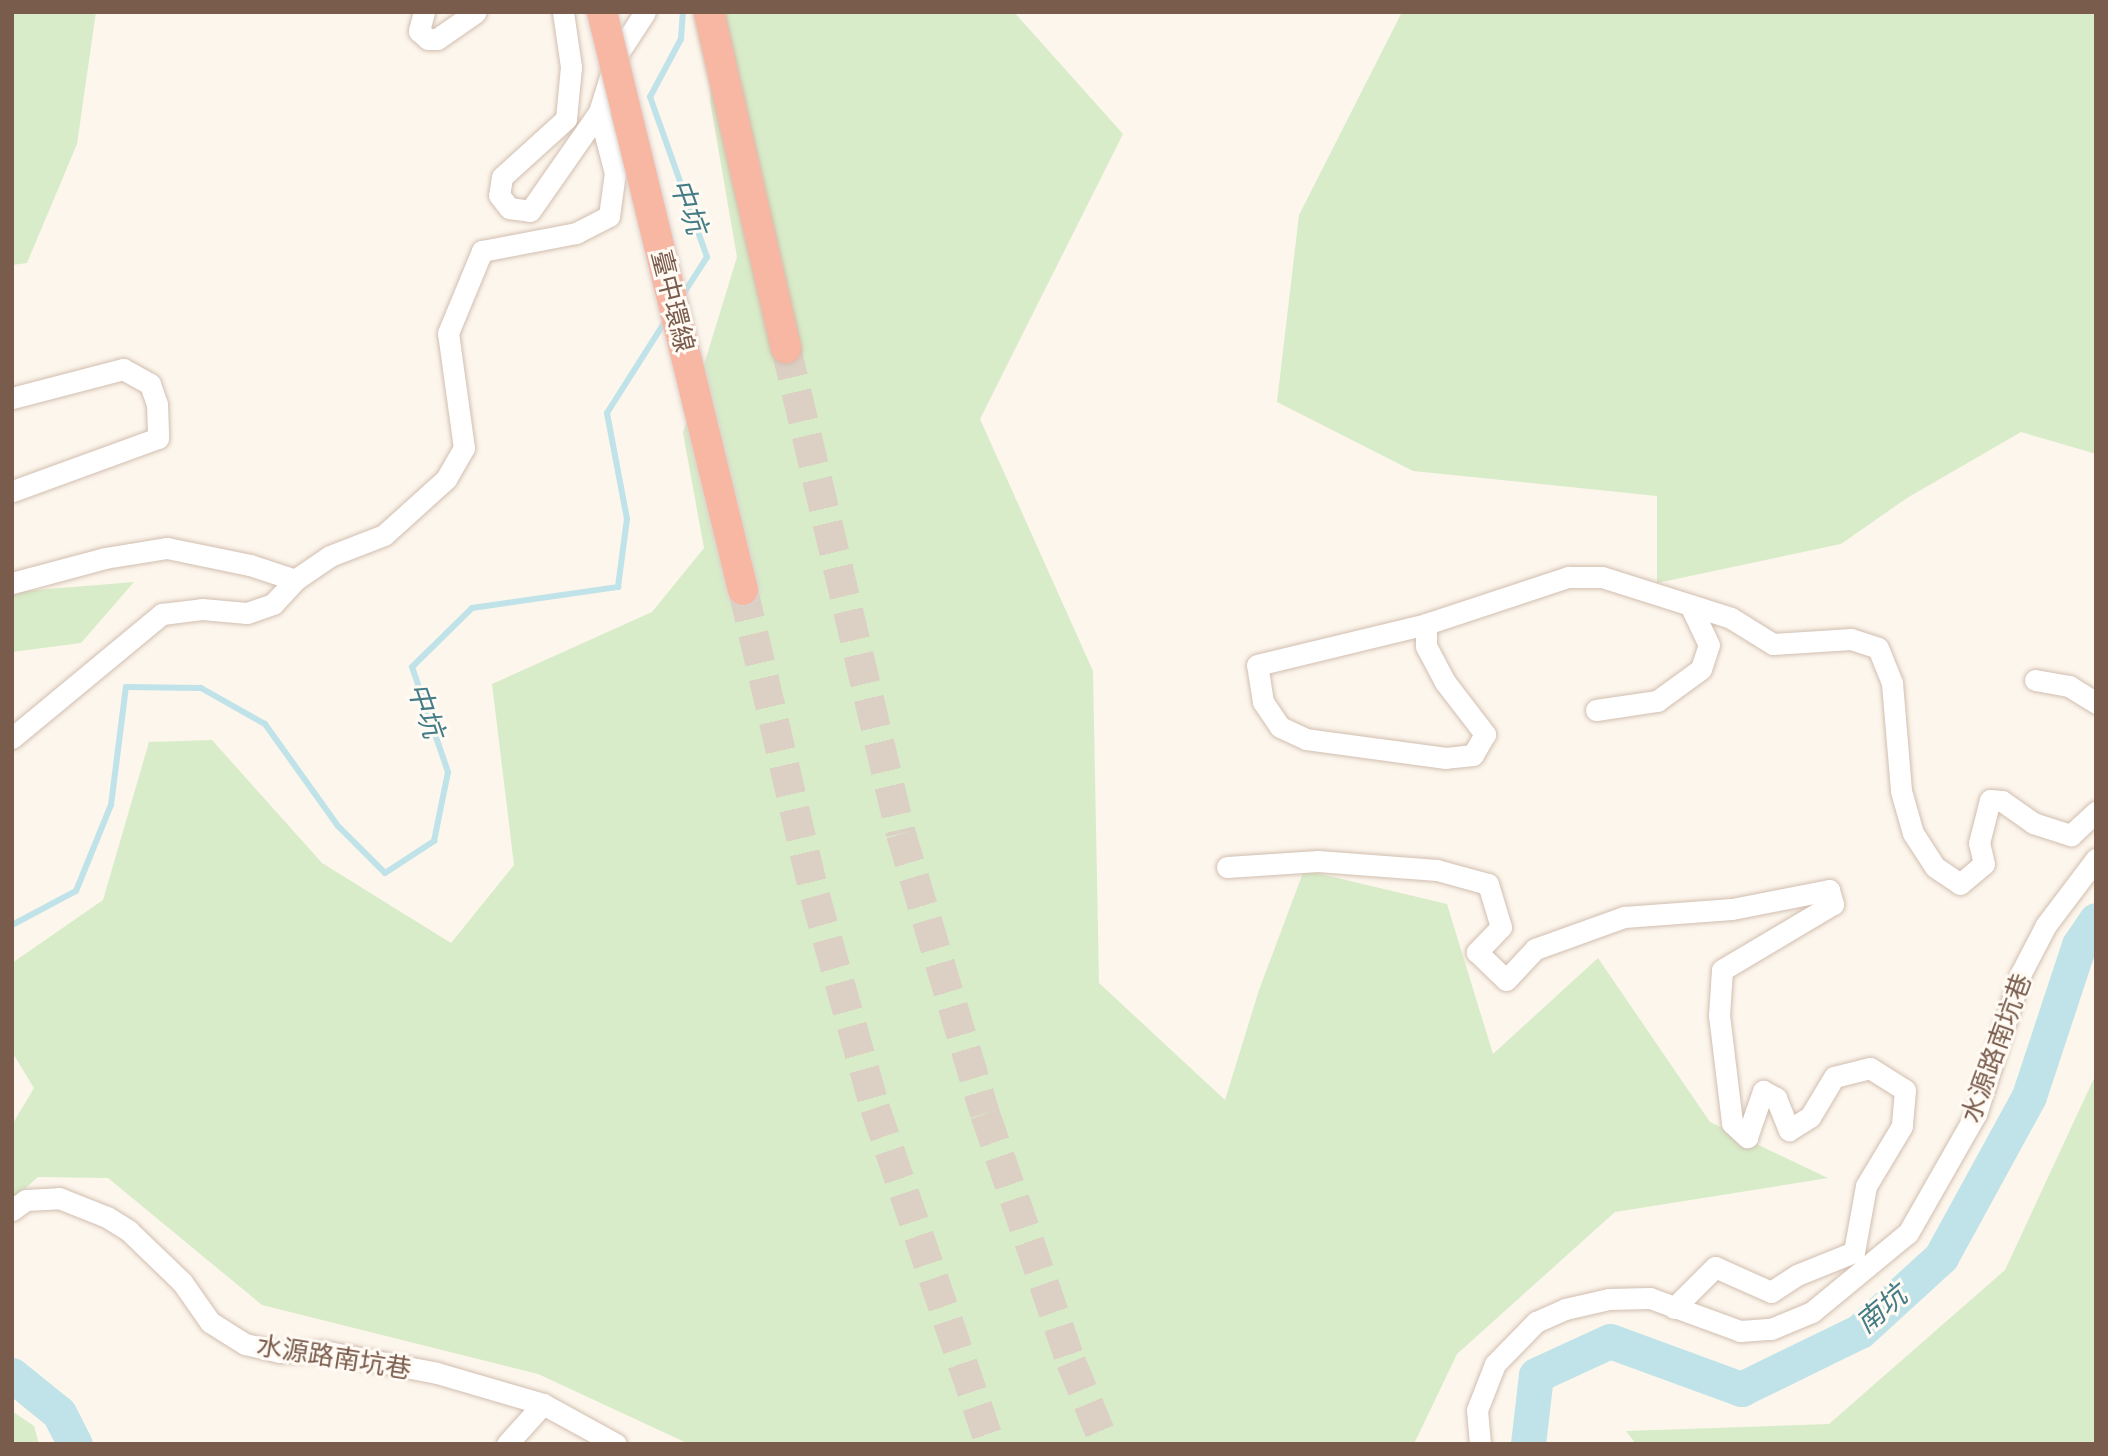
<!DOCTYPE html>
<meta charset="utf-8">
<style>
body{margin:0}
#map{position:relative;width:2108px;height:1456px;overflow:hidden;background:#fdf6ec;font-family:"PT Sans Narrow","Noto Sans TC",sans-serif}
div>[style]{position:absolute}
.green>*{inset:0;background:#d8ecc9}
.stream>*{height:6px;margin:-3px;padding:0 3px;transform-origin:3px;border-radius:3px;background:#bfe3e8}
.river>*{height:35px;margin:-17.5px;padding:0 17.5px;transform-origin:17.5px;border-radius:17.5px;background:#bfe3e8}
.highway-tunnel>*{height:30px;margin-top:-15px;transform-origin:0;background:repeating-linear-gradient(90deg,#dcd0c4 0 30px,transparent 0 45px)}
.roads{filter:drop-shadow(0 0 2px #d1beb0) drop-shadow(0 0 2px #d1beb0)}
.minor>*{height:21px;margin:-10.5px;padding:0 10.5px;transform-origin:10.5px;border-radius:10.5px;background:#fff}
.highway>*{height:30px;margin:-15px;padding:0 15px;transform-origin:15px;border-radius:15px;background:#f7b7a3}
.bridges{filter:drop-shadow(0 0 2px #dad1cd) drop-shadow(0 0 2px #dad1cd)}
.highway-bridge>*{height:30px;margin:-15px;padding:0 15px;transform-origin:15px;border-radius:15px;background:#f7b7a3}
span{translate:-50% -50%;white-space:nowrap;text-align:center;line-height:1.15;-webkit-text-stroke:6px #fffaf3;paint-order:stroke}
.street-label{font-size:26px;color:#7a5c4d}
.water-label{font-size:28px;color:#437c86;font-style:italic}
.frame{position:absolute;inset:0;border:14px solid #7a5c4d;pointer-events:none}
</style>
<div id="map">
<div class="green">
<div style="clip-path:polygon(12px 12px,96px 12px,77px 144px,27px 263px,12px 265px)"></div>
<div style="clip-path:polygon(715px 12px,1014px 12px,1123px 134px,980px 419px,1093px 671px,1099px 983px,1225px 1100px,1259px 990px,1304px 870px,1447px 904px,1493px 1054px,1598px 958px,1710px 1122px,1828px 1178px,1615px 1212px,1457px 1354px,1414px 1444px,689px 1444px,538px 1374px,262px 1305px,108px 1178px,38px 1177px,12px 1200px,12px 1125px,34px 1088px,12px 1052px,12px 963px,103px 900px,149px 742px,212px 740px,322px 863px,451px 943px,514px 865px,492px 684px,652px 612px,704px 548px,683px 433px,737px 257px,710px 101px)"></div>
<div style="clip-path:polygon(1402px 12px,2096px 12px,2096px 454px,2021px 432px,1907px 498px,1841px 544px,1657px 583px,1657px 496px,1413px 471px,1277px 402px,1299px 215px)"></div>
<div style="clip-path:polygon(134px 582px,81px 643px,12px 652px,12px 592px)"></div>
<div style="clip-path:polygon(2096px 1074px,2096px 1444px,1636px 1444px,1626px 1431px,1829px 1424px,2005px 1270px)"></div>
<div style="clip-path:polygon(12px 1411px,34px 1426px,39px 1444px,12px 1444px)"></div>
</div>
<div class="stream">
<div style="left:682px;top:296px;width:46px;rotate:-57.3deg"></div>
<div style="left:707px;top:257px;width:170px;rotate:-109.6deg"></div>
<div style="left:650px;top:97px;width:66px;rotate:-61.9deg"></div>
<div style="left:681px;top:39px;width:27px;rotate:-86deg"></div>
<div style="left:12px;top:925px;width:72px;rotate:-28deg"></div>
<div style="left:76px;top:891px;width:93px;rotate:-67.9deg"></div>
<div style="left:111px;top:805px;width:119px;rotate:-82.8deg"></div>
<div style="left:126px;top:687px;width:75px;rotate:0.8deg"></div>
<div style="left:201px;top:688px;width:73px;rotate:29.4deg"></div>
<div style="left:265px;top:724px;width:125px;rotate:54.4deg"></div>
<div style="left:338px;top:826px;width:66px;rotate:45deg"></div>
<div style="left:385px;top:873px;width:59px;rotate:-33.1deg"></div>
<div style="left:434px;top:841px;width:70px;rotate:-78.5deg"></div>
<div style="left:448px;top:772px;width:111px;rotate:-108.9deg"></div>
<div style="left:412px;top:667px;width:84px;rotate:-44.5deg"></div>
<div style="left:472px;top:608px;width:148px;rotate:-8.2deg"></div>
<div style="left:618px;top:587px;width:69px;rotate:-82.5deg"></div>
<div style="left:627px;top:519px;width:108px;rotate:-100.7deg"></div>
<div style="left:607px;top:413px;width:110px;rotate:-57.6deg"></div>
</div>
<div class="river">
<div style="left:12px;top:1375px;width:60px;rotate:39deg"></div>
<div style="left:59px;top:1413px;width:35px;rotate:63deg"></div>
<div style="left:1528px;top:1444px;width:69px;rotate:-83.4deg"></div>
<div style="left:1536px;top:1375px;width:81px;rotate:-24.7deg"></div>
<div style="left:1610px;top:1341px;width:140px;rotate:20.1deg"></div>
<div style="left:1741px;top:1389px;width:132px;rotate:-26deg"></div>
<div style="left:1860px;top:1331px;width:110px;rotate:-42.4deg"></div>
<div style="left:1941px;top:1257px;width:183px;rotate:-61.3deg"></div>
<div style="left:2029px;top:1096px;width:159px;rotate:-71.7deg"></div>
<div style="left:2079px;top:945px;width:30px;rotate:-56deg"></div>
</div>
<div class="highway-tunnel">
<div style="left:786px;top:348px;width:499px;rotate:76.7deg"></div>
<div style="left:901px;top:834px;width:292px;rotate:73.3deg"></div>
<div style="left:985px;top:1114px;width:262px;rotate:70.9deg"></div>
<div style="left:1071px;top:1362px;width:89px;rotate:67.5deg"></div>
<div style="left:743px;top:590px;width:314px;rotate:76.8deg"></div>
<div style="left:815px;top:896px;width:220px;rotate:74.2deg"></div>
<div style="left:875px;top:1108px;width:355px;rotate:71.1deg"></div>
</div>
<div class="roads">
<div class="minor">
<div style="left:424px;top:12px;width:20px;rotate:105deg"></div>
<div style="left:419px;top:31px;width:12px;rotate:42deg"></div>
<div style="left:428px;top:39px;width:9px"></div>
<div style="left:437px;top:39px;width:47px;rotate:-34.7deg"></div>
<div style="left:563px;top:12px;width:56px;rotate:81.7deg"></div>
<div style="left:571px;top:67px;width:52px;rotate:95.5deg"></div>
<div style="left:566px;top:119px;width:86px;rotate:137.8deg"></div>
<div style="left:502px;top:177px;width:18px;rotate:99deg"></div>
<div style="left:499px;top:195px;width:16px;rotate:52deg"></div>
<div style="left:509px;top:208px;width:21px;rotate:8deg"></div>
<div style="left:530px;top:211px;width:121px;rotate:-55.1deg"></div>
<div style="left:12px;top:398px;width:115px;rotate:-14.6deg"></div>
<div style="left:123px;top:369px;width:31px;rotate:29deg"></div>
<div style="left:150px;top:384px;width:21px;rotate:71deg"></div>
<div style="left:157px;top:404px;width:34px;rotate:88deg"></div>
<div style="left:158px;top:438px;width:155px;rotate:160deg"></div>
<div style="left:12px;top:583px;width:96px;rotate:-15deg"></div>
<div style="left:105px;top:558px;width:63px;rotate:-9.2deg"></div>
<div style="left:167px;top:548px;width:85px;rotate:11.6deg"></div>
<div style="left:250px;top:565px;width:47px;rotate:18.4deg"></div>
<div style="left:295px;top:580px;width:42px;rotate:-34.4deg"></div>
<div style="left:330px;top:556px;width:58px;rotate:-21.3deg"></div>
<div style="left:384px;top:535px;width:84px;rotate:-42.1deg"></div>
<div style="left:446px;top:479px;width:36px;rotate:-60deg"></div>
<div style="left:464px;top:448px;width:116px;rotate:-97.9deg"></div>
<div style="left:448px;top:333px;width:89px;rotate:-67.5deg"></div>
<div style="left:482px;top:251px;width:96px;rotate:-10.8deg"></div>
<div style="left:576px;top:233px;width:37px;rotate:-27deg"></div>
<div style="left:609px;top:216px;width:43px;rotate:-82.1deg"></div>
<div style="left:615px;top:173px;width:63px;rotate:-104.7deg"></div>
<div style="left:599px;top:112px;width:60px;rotate:-72.5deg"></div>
<div style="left:617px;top:55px;width:51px;rotate:-56.9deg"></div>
<div style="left:1426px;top:624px;width:22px;rotate:90deg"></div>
<div style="left:1426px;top:646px;width:41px;rotate:62.2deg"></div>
<div style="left:1445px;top:682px;width:66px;rotate:52.4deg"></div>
<div style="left:1485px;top:734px;width:24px;rotate:120deg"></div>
<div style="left:1473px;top:755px;width:27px;rotate:174deg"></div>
<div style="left:1446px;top:758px;width:141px;rotate:-172.3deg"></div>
<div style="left:1306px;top:739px;width:29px;rotate:-155deg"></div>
<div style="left:1280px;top:727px;width:30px;rotate:-124deg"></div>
<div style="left:1263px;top:702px;width:37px;rotate:-99deg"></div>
<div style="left:1257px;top:665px;width:174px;rotate:-13.6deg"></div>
<div style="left:1426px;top:624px;width:150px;rotate:-18.3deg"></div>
<div style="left:1568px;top:577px;width:34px"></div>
<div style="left:1602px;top:577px;width:135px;rotate:17.6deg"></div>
<div style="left:1731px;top:618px;width:49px;rotate:31.8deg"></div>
<div style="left:1773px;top:644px;width:78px;rotate:-3.7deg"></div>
<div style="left:1851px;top:639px;width:28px;rotate:18deg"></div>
<div style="left:1878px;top:648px;width:38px;rotate:68deg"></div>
<div style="left:1892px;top:683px;width:108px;rotate:85.2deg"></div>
<div style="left:1901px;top:791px;width:44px;rotate:74.1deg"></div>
<div style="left:1913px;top:833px;width:40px;rotate:57.1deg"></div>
<div style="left:1935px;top:867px;width:30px;rotate:34deg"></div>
<div style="left:1960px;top:884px;width:31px;rotate:-40deg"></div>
<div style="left:1984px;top:864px;width:22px;rotate:-103deg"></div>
<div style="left:1979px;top:843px;width:44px;rotate:-75.7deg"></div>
<div style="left:1990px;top:800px;width:12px;rotate:5deg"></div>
<div style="left:2002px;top:801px;width:38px;rotate:35deg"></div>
<div style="left:2033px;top:823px;width:40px;rotate:18deg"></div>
<div style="left:2071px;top:835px;width:34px;rotate:-43deg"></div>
<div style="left:2035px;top:680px;width:35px;rotate:10deg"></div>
<div style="left:2069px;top:686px;width:32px;rotate:32deg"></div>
<div style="left:1596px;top:710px;width:62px;rotate:-8.4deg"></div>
<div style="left:1657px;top:701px;width:54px;rotate:-36deg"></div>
<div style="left:1701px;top:669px;width:25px;rotate:-72deg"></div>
<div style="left:1709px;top:645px;width:44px;rotate:-115.4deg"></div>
<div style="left:12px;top:738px;width:195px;rotate:-39.6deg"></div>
<div style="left:162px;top:614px;width:40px;rotate:-7.1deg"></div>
<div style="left:202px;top:609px;width:45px;rotate:5.1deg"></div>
<div style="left:247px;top:613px;width:28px;rotate:-19deg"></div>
<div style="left:273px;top:604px;width:33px;rotate:-47deg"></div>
<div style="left:1227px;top:867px;width:91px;rotate:-3.8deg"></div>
<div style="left:1318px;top:861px;width:119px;rotate:4.3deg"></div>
<div style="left:1437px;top:870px;width:53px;rotate:15.4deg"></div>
<div style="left:1488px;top:884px;width:45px;rotate:73.2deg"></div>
<div style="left:1501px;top:927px;width:35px;rotate:134deg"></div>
<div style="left:1477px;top:952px;width:40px;rotate:44deg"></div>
<div style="left:1506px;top:980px;width:42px;rotate:-46.9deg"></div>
<div style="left:1535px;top:949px;width:95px;rotate:-19.8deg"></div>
<div style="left:1624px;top:917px;width:108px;rotate:-4.2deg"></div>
<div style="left:1732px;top:909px;width:99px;rotate:-11.1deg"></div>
<div style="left:1829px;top:890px;width:15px;rotate:74deg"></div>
<div style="left:1833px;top:904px;width:129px;rotate:149.3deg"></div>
<div style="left:1722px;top:970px;width:45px;rotate:93.8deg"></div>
<div style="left:1719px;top:1015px;width:109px;rotate:83.1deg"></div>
<div style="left:1732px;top:1123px;width:21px;rotate:43deg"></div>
<div style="left:1747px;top:1137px;width:49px;rotate:-70.8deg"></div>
<div style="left:1763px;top:1091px;width:15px;rotate:28deg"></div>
<div style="left:1776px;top:1098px;width:35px;rotate:68deg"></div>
<div style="left:1789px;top:1130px;width:25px;rotate:-32deg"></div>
<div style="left:1810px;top:1117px;width:47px;rotate:-59deg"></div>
<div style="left:1834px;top:1077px;width:37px;rotate:-14deg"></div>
<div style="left:1870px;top:1068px;width:41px;rotate:32.2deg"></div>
<div style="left:1905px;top:1090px;width:36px;rotate:95deg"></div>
<div style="left:1902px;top:1126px;width:70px;rotate:121deg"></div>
<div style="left:1866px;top:1186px;width:67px;rotate:100.3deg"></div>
<div style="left:1854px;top:1252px;width:61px;rotate:158deg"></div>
<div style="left:1797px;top:1275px;width:31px;rotate:147deg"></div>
<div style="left:1771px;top:1292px;width:61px;rotate:-155.9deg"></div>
<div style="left:1715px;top:1267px;width:58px;rotate:135deg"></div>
<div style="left:12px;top:1210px;width:17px;rotate:-36deg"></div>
<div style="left:26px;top:1200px;width:33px;rotate:-3deg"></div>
<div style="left:59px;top:1198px;width:52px;rotate:21.6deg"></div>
<div style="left:107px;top:1217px;width:26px;rotate:32deg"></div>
<div style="left:129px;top:1231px;width:74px;rotate:43.9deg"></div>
<div style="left:182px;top:1282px;width:49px;rotate:55deg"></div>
<div style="left:210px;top:1322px;width:41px;rotate:32.2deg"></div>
<div style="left:245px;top:1344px;width:35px;rotate:13deg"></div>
<div style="left:279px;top:1352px;width:44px;rotate:-1.3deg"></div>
<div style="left:323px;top:1351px;width:116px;rotate:10.9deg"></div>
<div style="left:437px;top:1373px;width:110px;rotate:16.3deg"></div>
<div style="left:543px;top:1404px;width:83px;rotate:28.7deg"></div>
<div style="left:507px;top:1444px;width:54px;rotate:-48deg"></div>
<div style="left:1480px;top:1444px;width:34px;rotate:-95deg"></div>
<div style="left:1477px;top:1410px;width:49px;rotate:-68.6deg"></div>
<div style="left:1495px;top:1364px;width:59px;rotate:-45.7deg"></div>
<div style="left:1536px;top:1322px;width:32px;rotate:-24deg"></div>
<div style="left:1565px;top:1309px;width:45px;rotate:-12.8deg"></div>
<div style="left:1609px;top:1299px;width:41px;rotate:-1.4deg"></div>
<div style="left:1650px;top:1298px;width:96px;rotate:20.1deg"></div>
<div style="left:1740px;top:1331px;width:31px;rotate:-4deg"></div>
<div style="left:1771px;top:1329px;width:44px;rotate:-22.5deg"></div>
<div style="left:1812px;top:1312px;width:124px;rotate:-39.5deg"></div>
<div style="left:1908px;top:1233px;width:137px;rotate:-60.3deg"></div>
<div style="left:1976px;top:1114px;width:148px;rotate:-72.3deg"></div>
<div style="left:2021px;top:973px;width:54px;rotate:-62.5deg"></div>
<div style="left:2046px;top:925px;width:83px;rotate:-52.9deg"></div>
</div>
<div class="highway">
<div style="left:709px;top:12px;width:345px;rotate:77.1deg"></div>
</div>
</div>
<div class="bridges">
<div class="highway-bridge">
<div style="left:602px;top:12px;width:595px;rotate:76.29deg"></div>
</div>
</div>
<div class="street-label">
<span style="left:673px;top:301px;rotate:76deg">臺中環線</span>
<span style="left:1996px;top:1048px;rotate:-70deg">水源路南坑巷</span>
<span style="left:334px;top:1357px;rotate:9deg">水源路南坑巷</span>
</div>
<div class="water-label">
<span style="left:689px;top:206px;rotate:70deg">中坑</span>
<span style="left:426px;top:710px;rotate:71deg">中坑</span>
<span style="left:1881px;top:1309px;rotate:-40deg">南坑</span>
</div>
<div class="frame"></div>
</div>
